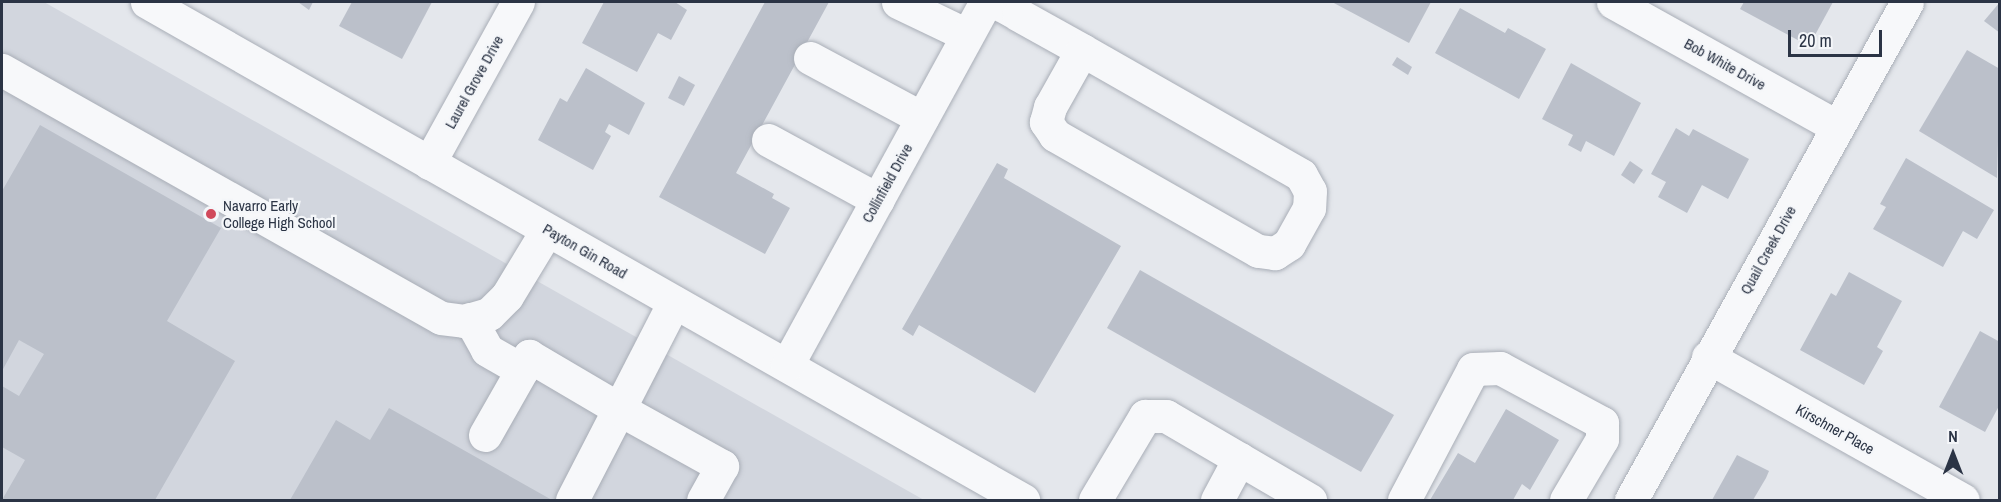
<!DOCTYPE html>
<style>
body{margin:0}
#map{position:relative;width:2001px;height:502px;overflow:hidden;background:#e4e7ec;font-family:"Archivo Narrow",sans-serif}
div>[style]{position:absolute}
.built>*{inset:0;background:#d2d6de}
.building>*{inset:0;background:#bbc0ca}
.roads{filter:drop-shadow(0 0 2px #a9aeb7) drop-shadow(0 0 2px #a9aeb7)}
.minor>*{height:33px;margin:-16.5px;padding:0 16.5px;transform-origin:16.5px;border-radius:16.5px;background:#f7f8fa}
.dots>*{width:16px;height:16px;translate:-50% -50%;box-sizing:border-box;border:3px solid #f4f6f9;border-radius:50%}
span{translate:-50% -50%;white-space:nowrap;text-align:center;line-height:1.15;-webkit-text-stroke:4.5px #f4f6f9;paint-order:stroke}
.street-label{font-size:15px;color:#2b3445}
.poi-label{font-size:15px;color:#2b3445}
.left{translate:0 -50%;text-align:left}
.frame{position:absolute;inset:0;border:3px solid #2b3445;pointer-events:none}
.north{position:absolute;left:1923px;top:424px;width:60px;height:60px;-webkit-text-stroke:4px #f4f6f9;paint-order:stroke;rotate:0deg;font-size:16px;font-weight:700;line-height:24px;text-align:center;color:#2b3445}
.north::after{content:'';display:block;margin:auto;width:21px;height:27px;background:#2b3445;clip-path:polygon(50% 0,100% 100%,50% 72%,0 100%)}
.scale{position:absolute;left:1788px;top:30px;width:94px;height:27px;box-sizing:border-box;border:3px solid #2b3445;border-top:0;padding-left:8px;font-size:18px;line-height:21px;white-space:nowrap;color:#2b3445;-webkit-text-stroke:4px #f4f6f9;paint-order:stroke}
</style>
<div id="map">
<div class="built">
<div style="clip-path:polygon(2px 2px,44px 2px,924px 500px,2px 500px)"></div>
</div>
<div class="building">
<div style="clip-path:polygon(298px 2px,313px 2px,309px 10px)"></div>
<div style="clip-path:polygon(352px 2px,432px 2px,402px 59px,339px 26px)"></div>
<div style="clip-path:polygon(604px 2px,675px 2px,687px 10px,671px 40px,658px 33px,637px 72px,582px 43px)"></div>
<div style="clip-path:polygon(765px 2px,829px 2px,736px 173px,774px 194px,772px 198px,790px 208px,765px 254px,659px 197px)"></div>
<div style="clip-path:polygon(1332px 2px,1431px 2px,1409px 43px)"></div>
<div style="clip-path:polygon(1744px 2px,1833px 2px,1809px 46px,1740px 9px)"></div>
<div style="clip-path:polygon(2000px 2px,2000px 33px,1984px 21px)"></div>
<div style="clip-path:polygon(1460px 8px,1505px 33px,1508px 28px,1546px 49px,1519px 99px,1435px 53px)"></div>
<div style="clip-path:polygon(1967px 50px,2000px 69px,1997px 178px,1919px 131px)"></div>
<div style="clip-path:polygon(1397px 57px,1412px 67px,1408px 75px,1392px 65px)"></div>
<div style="clip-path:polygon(1571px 63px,1641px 103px,1614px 156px,1586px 141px,1581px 152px,1568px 145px,1573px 135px,1542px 119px)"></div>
<div style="clip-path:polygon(586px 68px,645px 103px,629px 135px,609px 124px,605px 132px,611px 136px,593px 170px,538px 140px,560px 98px,567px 102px)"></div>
<div style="clip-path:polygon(679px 76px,695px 85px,684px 106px,668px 98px)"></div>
<div style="clip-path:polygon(40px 125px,221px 228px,167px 321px,235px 361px,155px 500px,2px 500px,25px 460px,2px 447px,2px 386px,19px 396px,44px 354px,19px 340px,2px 371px,2px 191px)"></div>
<div style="clip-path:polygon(1676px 128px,1689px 136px,1693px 129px,1749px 159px,1728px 199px,1702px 185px,1687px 213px,1658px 197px,1666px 182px,1651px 174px)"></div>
<div style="clip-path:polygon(1906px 158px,1994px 210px,1977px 239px,1963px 231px,1943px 267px,1873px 229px,1886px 207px,1880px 204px)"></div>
<div style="clip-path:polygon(1630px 161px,1643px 170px,1634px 184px,1621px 175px)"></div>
<div style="clip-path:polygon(997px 163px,1008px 169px,1004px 178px,1121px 246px,1035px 393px,919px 325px,913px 336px,902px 329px)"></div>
<div style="clip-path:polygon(1140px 270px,1394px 415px,1361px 472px,1107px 328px)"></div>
<div style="clip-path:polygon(1849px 272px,1902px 301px,1877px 347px,1883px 351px,1864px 385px,1800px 350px,1831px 293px,1836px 296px)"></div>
<div style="clip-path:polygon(1980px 331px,2000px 342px,2000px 404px,1985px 432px,1939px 407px)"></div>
<div style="clip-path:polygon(389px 408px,552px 500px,290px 500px,336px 420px,370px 440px)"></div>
<div style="clip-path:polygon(1506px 409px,1559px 440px,1530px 490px,1522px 484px,1513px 500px,1430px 500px,1458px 453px,1475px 463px)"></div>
<div style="clip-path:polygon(1737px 455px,1769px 471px,1766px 478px,1753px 500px,1712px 500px)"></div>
</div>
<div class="roads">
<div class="minor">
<div style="left:147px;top:2px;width:1008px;rotate:29.62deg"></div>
<div style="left:898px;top:2px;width:76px;rotate:25.6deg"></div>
<div style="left:996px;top:2px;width:26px;rotate:29deg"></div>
<div style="left:1019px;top:15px;width:72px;rotate:29.1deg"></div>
<div style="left:1082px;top:50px;width:252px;rotate:29.7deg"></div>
<div style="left:1301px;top:175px;width:18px;rotate:61deg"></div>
<div style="left:1310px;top:191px;width:17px;rotate:93deg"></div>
<div style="left:1309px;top:208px;width:41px;rotate:119.1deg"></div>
<div style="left:1289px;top:244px;width:17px;rotate:147deg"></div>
<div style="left:1275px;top:253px;width:17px;rotate:-173deg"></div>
<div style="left:1258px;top:251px;width:234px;rotate:-150.3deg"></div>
<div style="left:1055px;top:135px;width:16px;rotate:-125deg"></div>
<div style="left:1046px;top:122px;width:16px;rotate:-75deg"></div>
<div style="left:1050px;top:107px;width:65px;rotate:-60.7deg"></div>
<div style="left:1613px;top:2px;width:255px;rotate:29.1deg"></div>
<div style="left:810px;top:58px;width:127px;rotate:28.2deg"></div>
<div style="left:2px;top:70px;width:504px;rotate:29.46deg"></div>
<div style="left:441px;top:318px;width:23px;rotate:7deg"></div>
<div style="left:464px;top:321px;width:26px;rotate:-16deg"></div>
<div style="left:489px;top:314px;width:25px;rotate:-45deg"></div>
<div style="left:507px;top:296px;width:77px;rotate:-58.8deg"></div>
<div style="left:768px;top:140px;width:125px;rotate:28.6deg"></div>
<div style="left:429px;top:163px;width:184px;rotate:-61.1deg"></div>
<div style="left:470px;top:319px;width:35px;rotate:61deg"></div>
<div style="left:487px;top:350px;width:40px;rotate:29.7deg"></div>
<div style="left:522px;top:370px;width:16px;rotate:-63deg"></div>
<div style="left:529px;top:356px;width:104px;rotate:30.5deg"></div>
<div style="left:619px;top:409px;width:120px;rotate:-62.8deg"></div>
<div style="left:1708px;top:357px;width:292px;rotate:29.3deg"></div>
<div style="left:787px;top:365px;width:414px;rotate:-61.3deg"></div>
<div style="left:485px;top:435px;width:75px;rotate:-60.4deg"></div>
<div style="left:572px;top:500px;width:102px;rotate:-62.7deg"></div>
<div style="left:619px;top:409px;width:118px;rotate:29deg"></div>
<div style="left:722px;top:466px;width:39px;rotate:119deg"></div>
<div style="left:1095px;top:500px;width:98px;rotate:-59.2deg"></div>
<div style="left:1145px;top:416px;width:21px"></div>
<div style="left:1166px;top:416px;width:167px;rotate:30.3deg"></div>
<div style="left:1217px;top:500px;width:47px;rotate:-61.8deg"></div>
<div style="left:1404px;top:500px;width:148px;rotate:-62.2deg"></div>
<div style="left:1473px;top:369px;width:27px;rotate:-2deg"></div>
<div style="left:1500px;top:368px;width:116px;rotate:28.3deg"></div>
<div style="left:1602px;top:423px;width:16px;rotate:90deg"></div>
<div style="left:1602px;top:439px;width:71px;rotate:120.5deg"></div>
<div style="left:1631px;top:500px;width:569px;rotate:-61deg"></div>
</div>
</div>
<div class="dots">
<div style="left:211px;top:214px;background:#d1495b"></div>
</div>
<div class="street-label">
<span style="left:1725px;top:64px;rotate:29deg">Bob White Drive</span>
<span style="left:474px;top:82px;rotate:-61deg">Laurel Grove Drive</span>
<span style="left:887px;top:183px;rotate:-61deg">Collinfield Drive</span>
<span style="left:1768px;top:250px;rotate:-61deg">Quail Creek Drive</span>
<span style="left:585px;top:251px;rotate:30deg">Payton Gin Road</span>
<span style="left:1835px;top:429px;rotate:29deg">Kirschner Place</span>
</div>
<div class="poi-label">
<span class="left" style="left:223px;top:214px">Navarro Early<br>College High School</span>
</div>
<div class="frame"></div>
<div class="north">N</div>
<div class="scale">20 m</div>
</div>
